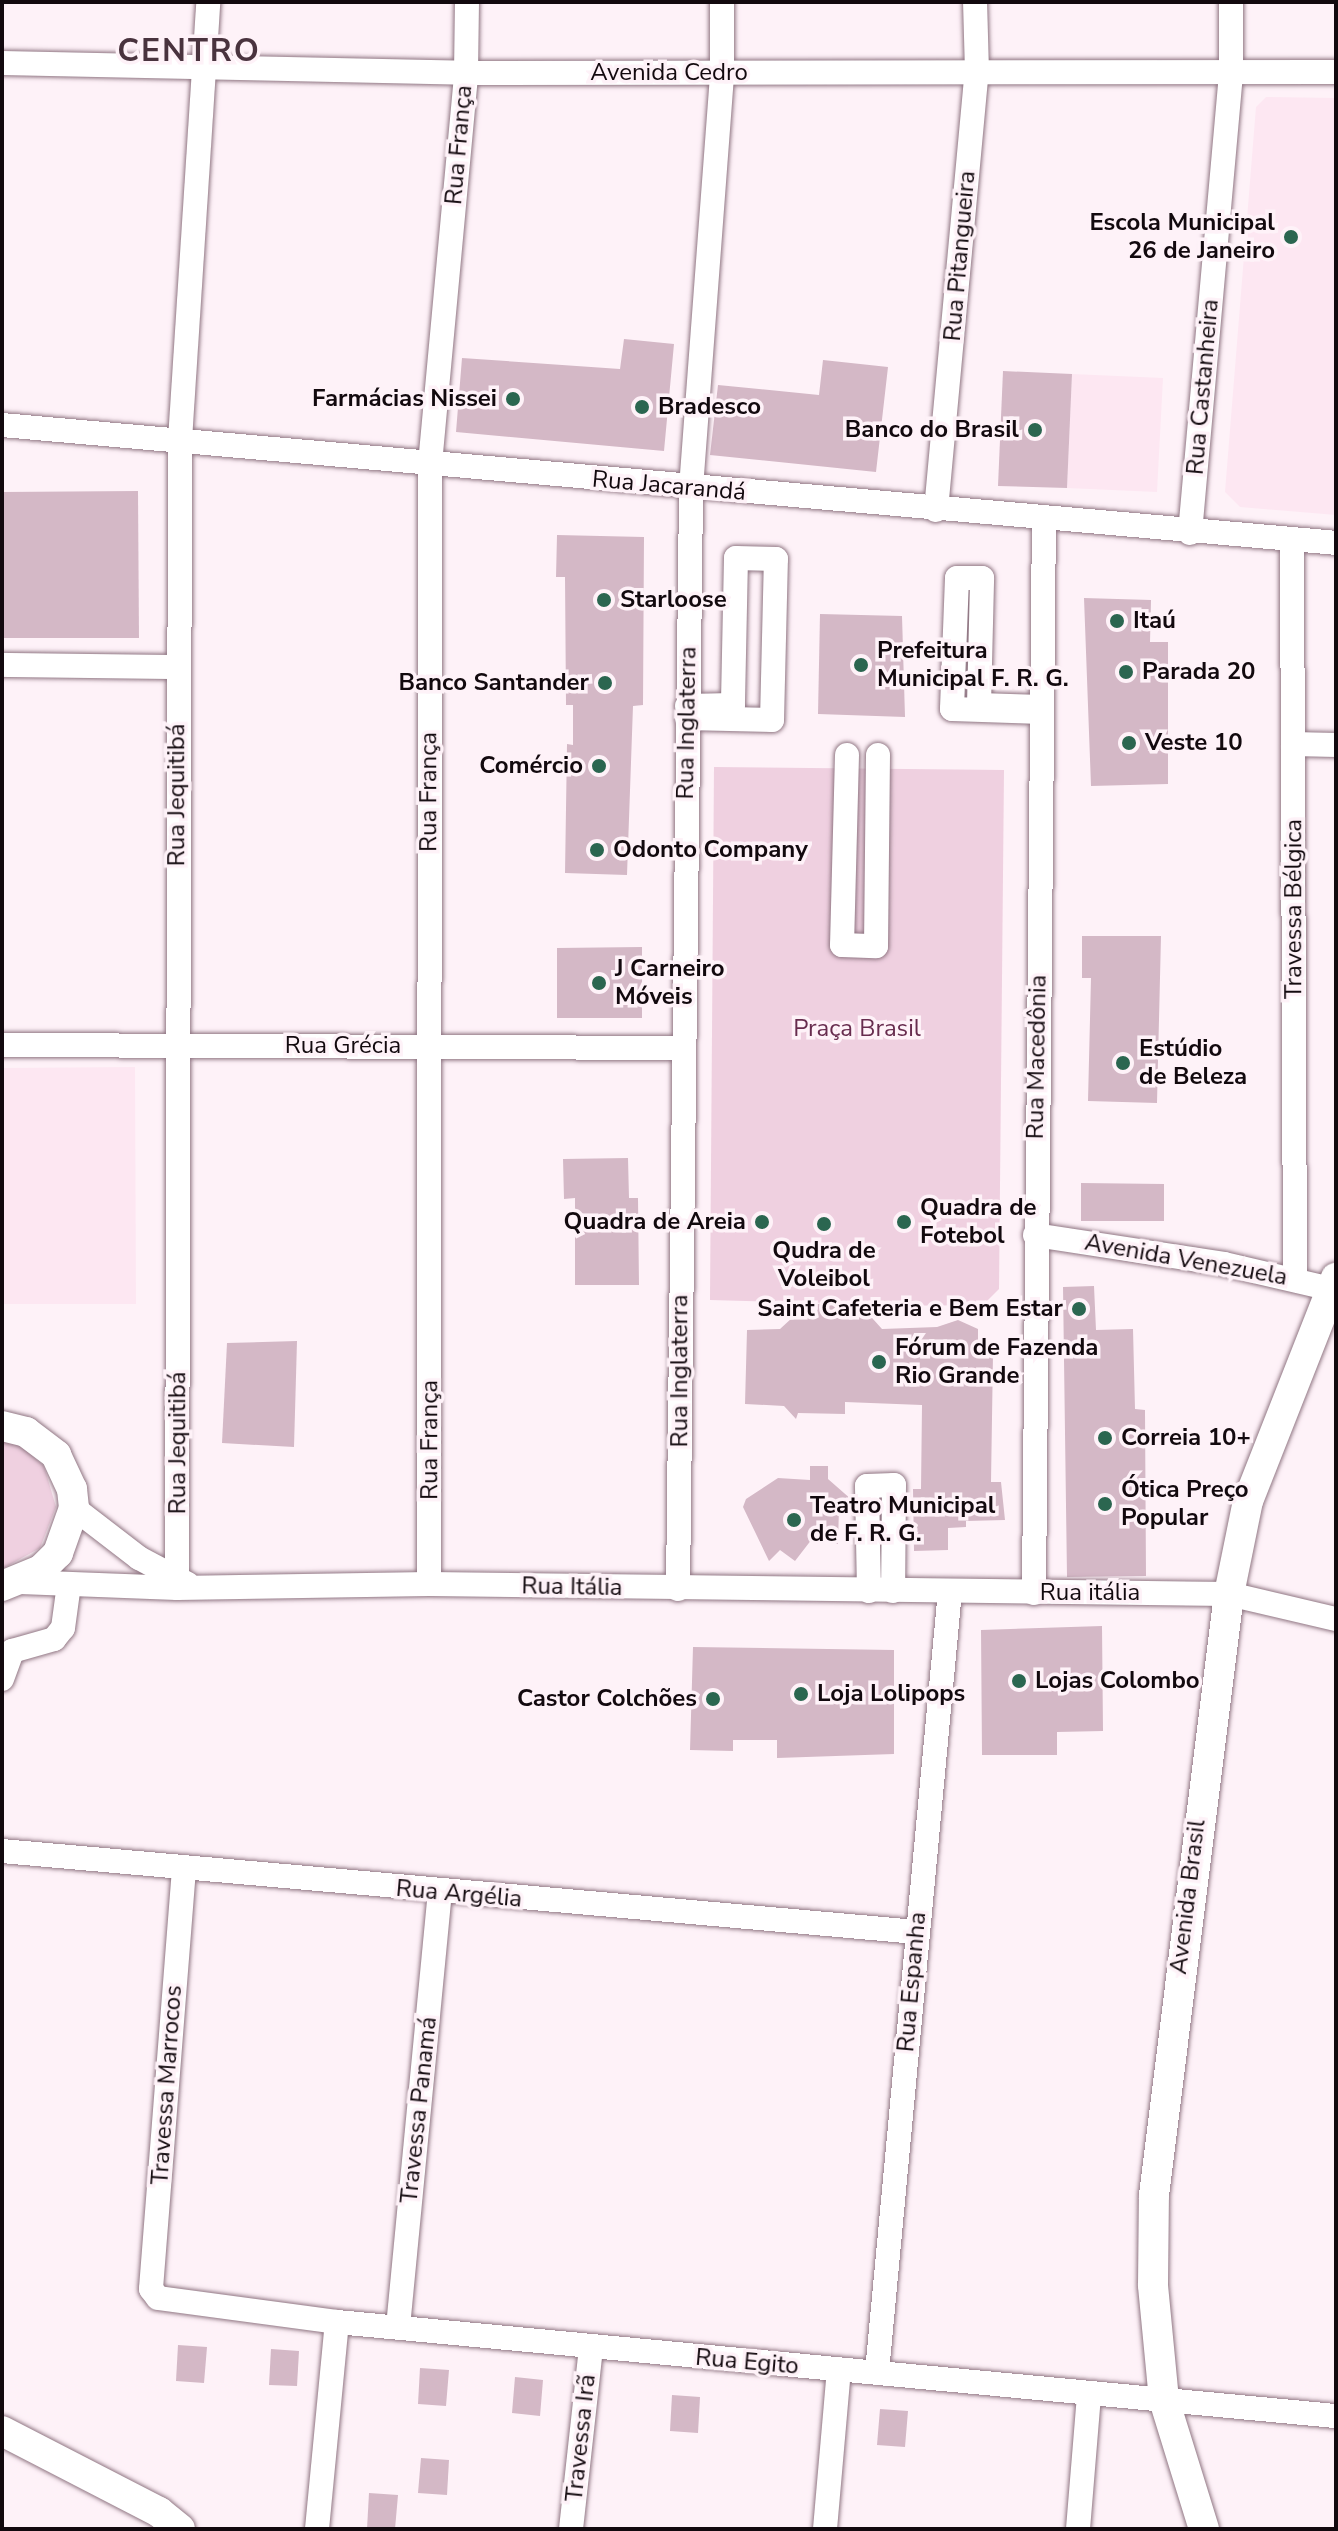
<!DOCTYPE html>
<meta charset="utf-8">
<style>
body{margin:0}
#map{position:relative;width:1338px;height:2531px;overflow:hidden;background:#fef2f8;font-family:"Nunito Sans",sans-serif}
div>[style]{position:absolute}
.built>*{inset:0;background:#fde7f2}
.green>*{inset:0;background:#efd0e0}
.building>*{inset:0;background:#d4b8c6}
.roads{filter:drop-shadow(0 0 2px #907683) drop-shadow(0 0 2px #907683)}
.minor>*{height:24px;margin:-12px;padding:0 12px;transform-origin:12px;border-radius:12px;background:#fff}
.major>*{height:30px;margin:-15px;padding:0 15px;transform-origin:15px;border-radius:15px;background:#fff}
.dots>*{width:22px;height:22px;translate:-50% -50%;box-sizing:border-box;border:4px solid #fef2f8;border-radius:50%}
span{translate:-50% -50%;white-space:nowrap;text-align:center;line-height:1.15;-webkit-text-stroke:7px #fef2f8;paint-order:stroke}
.street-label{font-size:24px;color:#12090e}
.poi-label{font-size:24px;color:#12090e;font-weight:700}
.right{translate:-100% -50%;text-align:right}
.left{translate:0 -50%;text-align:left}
.park-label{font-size:24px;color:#672c4e}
.district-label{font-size:32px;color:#49333e;font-weight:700;letter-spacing:2px}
.frame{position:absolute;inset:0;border:4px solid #12090e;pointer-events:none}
</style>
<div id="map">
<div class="built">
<div style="clip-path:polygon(1266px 97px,1336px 98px,1336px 515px,1240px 507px,1225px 492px,1256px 107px)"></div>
<div style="clip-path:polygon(1072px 374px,1163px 378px,1157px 492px,1067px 488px)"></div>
<div style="clip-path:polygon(135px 1067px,136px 1304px,2px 1304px,2px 1068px)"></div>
</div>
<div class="green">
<div style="clip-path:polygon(714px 767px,1004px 770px,999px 1289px,981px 1307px,710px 1300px)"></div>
<div style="clip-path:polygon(2px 1440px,21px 1446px,44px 1466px,56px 1507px,40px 1548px,2px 1569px)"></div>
</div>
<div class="building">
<div style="clip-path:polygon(624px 339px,674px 344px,664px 451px,456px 432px,462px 358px,620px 369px)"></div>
<div style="clip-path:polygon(823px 360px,888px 367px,876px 472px,710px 455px,718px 385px,819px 395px)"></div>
<div style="clip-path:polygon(1003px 371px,1072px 374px,1067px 488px,998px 486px)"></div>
<div style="clip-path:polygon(138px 491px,139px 638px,2px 638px,2px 492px)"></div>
<div style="clip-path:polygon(557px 535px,644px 537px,643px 705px,633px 706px,627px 875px,565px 873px,567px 744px,573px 745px,573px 705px,566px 705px,565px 577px,556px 577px)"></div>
<div style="clip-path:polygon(1084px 598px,1151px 600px,1150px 642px,1168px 642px,1168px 784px,1091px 786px)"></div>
<div style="clip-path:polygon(820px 614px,902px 616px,905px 717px,818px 714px)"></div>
<div style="clip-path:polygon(1082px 936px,1161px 936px,1157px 1103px,1088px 1101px,1091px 978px,1082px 978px)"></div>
<div style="clip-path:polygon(642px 947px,642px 1018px,557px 1018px,557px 948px)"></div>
<div style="clip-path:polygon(628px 1158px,629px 1198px,638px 1198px,639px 1285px,575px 1285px,575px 1198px,564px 1199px,563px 1159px)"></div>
<div style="clip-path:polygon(1081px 1183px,1164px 1184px,1164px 1221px,1081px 1221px)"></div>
<div style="clip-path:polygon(1094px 1286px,1096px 1330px,1133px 1329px,1135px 1409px,1145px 1410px,1146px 1576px,1067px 1577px,1063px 1287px)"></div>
<div style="clip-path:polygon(831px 1302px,864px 1309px,882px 1329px,937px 1327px,958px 1320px,978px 1329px,978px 1354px,993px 1354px,991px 1482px,1001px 1482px,1005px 1520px,966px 1521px,966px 1527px,948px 1528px,948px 1550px,914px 1551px,913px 1489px,921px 1489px,922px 1405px,845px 1402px,845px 1414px,798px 1413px,796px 1419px,784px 1406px,745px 1404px,747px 1330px,780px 1329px,805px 1306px)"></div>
<div style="clip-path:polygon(297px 1341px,294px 1447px,222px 1443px,227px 1343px)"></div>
<div style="clip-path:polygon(810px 1466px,828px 1466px,828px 1479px,852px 1500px,852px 1507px,839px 1507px,838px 1544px,812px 1539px,795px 1561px,780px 1550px,769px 1561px,743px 1507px,746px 1499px,778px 1478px,810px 1480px)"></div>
<div style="clip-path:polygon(1102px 1626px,1103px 1731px,1057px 1732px,1057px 1755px,982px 1755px,981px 1630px)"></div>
<div style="clip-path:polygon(693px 1647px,894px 1650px,894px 1754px,777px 1758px,777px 1740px,733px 1740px,733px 1751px,690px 1750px)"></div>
<div style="clip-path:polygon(178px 2345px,207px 2347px,204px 2383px,176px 2381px)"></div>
<div style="clip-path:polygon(271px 2349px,299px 2351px,297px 2386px,269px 2385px)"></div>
<div style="clip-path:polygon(420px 2368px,449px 2370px,446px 2406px,418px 2404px)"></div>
<div style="clip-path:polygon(515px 2377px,543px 2380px,540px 2416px,512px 2413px)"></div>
<div style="clip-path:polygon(672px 2395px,700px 2397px,698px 2433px,670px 2431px)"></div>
<div style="clip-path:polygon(880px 2409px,908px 2411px,905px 2447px,877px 2445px)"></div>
<div style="clip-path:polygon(421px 2458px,449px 2460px,447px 2495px,418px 2493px)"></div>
<div style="clip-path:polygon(369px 2493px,398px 2495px,395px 2529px,367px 2529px)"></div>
</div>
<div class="roads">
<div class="minor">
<div style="left:2px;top:63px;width:464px;rotate:1.2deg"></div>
<div style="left:466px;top:73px;width:870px;rotate:-0.07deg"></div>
<div style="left:2px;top:425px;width:1339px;rotate:5.05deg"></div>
<div style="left:936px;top:510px;width:440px;rotate:-84.7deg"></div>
<div style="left:977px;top:72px;width:70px;rotate:-91.6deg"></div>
<div style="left:1190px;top:533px;width:461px;rotate:-84.9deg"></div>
<div style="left:1231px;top:74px;width:72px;rotate:-90deg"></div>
<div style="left:1292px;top:540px;width:738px;rotate:89.77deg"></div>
<div style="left:2px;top:665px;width:176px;rotate:0.7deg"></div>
<div style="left:1041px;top:707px;width:62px;rotate:-178.2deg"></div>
<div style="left:979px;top:705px;width:127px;rotate:-88.6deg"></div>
<div style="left:982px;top:578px;width:25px;rotate:180deg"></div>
<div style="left:957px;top:578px;width:131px;rotate:92.2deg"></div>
<div style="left:952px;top:709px;width:90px;rotate:1.9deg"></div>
<div style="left:687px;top:718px;width:85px;rotate:1.3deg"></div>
<div style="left:772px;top:720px;width:161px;rotate:-88.6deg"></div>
<div style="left:776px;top:559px;width:40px;rotate:-178.6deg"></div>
<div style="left:736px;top:558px;width:147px;rotate:91.2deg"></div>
<div style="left:733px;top:705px;width:46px;rotate:178.8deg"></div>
<div style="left:1293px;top:744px;width:43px;rotate:1.3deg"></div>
<div style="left:847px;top:755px;width:190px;rotate:91.5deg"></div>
<div style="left:842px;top:945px;width:34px;rotate:2deg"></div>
<div style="left:876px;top:946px;width:191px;rotate:-89.4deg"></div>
<div style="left:2px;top:1045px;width:681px;rotate:0.25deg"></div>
<div style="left:1035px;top:1235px;width:191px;rotate:8.7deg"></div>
<div style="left:1224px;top:1264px;width:115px;rotate:13.1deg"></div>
<div style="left:74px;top:1508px;width:82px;rotate:37.6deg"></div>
<div style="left:139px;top:1558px;width:55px;rotate:28deg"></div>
<div style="left:20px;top:1582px;width:157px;rotate:2.2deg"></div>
<div style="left:177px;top:1588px;width:252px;rotate:-0.9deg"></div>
<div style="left:429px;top:1584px;width:800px;rotate:0.72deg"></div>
<div style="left:1229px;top:1594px;width:110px;rotate:13.2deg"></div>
<div style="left:429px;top:1584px;width:1120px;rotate:-89.95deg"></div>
<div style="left:430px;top:464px;width:393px;rotate:-84.7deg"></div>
<div style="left:466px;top:73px;width:71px;rotate:-89.2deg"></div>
<div style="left:177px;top:1588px;width:1148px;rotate:-89.85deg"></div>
<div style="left:180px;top:440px;width:439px;rotate:-86.3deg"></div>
<div style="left:678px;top:1589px;width:1101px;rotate:-89.32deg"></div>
<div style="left:691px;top:488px;width:416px;rotate:-85.7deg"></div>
<div style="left:722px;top:73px;width:71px;rotate:-90deg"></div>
<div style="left:869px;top:1591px;width:105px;rotate:-91.1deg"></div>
<div style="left:867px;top:1486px;width:27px;rotate:-2deg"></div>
<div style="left:894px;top:1485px;width:106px;rotate:90.5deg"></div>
<div style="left:1034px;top:1593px;width:1073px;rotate:-89.47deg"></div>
<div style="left:2px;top:1679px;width:30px;rotate:-70deg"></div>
<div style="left:12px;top:1651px;width:44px;rotate:-15.9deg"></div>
<div style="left:54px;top:1639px;width:14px;rotate:-51deg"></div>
<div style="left:63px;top:1628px;width:44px;rotate:-82.2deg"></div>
<div style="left:2px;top:1851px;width:919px;rotate:5.06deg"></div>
<div style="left:184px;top:1869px;width:421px;rotate:94.5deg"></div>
<div style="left:151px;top:2289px;width:11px;rotate:52deg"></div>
<div style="left:158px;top:2298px;width:181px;rotate:7.6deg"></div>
<div style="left:337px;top:2322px;width:1003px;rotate:5.38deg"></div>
<div style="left:398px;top:2327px;width:436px;rotate:-84.5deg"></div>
<div style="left:877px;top:2372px;width:784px;rotate:-84.66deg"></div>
<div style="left:317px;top:2529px;width:208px;rotate:-84.5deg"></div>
<div style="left:571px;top:2529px;width:183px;rotate:-83.7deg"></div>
<div style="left:825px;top:2529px;width:160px;rotate:-85deg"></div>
<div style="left:1078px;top:2529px;width:135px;rotate:-85.3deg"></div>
</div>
<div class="major">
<div style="left:2px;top:1426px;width:25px;rotate:14deg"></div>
<div style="left:26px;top:1432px;width:38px;rotate:37deg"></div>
<div style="left:56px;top:1455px;width:38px;rotate:65deg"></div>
<div style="left:72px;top:1489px;width:19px;rotate:84deg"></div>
<div style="left:74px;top:1508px;width:48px;rotate:109.6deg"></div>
<div style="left:58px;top:1553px;width:24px;rotate:135deg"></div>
<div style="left:41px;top:1570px;width:42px;rotate:157.7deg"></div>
<div style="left:2px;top:2431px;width:177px;rotate:27.3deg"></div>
<div style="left:159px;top:2512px;width:27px;rotate:39deg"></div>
<div style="left:1204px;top:2529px;width:135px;rotate:-107.2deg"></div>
<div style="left:1164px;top:2400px;width:116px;rotate:-95.5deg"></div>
<div style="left:1153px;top:2285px;width:90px;rotate:-89.4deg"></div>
<div style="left:1154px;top:2195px;width:606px;rotate:-82.89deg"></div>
<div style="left:1229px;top:1594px;width:95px;rotate:-78.5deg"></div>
<div style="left:1248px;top:1501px;width:240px;rotate:-68.5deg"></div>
</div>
</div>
<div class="dots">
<div style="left:1291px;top:237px;background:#2b6650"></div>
<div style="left:513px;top:399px;background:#2b6650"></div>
<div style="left:642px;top:407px;background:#2b6650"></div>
<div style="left:1035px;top:430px;background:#2b6650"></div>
<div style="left:604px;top:600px;background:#2b6650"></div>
<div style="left:1117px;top:621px;background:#2b6650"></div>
<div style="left:861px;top:665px;background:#2b6650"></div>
<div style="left:1126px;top:672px;background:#2b6650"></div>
<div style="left:605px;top:683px;background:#2b6650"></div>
<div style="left:1129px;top:743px;background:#2b6650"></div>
<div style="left:599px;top:766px;background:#2b6650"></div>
<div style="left:597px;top:850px;background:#2b6650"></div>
<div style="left:599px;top:983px;background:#2b6650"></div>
<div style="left:1123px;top:1063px;background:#2b6650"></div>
<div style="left:762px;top:1222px;background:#2b6650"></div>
<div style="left:904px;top:1222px;background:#2b6650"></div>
<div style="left:824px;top:1224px;background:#2b6650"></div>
<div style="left:1079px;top:1309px;background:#2b6650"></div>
<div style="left:879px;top:1362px;background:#2b6650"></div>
<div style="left:1105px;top:1438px;background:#2b6650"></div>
<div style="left:1105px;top:1504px;background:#2b6650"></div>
<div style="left:794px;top:1520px;background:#2b6650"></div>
<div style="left:1019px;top:1681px;background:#2b6650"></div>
<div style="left:801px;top:1694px;background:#2b6650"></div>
<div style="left:713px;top:1699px;background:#2b6650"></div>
</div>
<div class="street-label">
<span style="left:669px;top:73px">Avenida Cedro</span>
<span style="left:459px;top:145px;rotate:-85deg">Rua França</span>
<span style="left:960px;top:256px;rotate:-85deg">Rua Pitangueira</span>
<span style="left:1203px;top:387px;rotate:-85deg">Rua Castanheira</span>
<span style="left:669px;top:486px;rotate:5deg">Rua Jacarandá</span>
<span style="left:687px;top:723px;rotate:-89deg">Rua Inglaterra</span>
<span style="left:429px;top:792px;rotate:-90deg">Rua França</span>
<span style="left:177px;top:795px;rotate:-90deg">Rua Jequitibá</span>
<span style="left:1294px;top:909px;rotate:-90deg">Travessa Bélgica</span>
<span style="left:343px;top:1046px">Rua Grécia</span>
<span style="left:1037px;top:1057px;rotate:-89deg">Rua Macedônia</span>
<span style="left:1186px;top:1260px;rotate:10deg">Avenida Venezuela</span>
<span style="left:680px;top:1371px;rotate:-90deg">Rua Inglaterra</span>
<span style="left:430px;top:1440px;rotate:-90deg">Rua França</span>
<span style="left:178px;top:1443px;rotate:-90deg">Rua Jequitibá</span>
<span style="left:572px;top:1587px;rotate:1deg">Rua Itália</span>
<span style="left:1090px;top:1593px">Rua itália</span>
<span style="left:459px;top:1894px;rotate:5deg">Rua Argélia</span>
<span style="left:1188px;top:1897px;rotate:-83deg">Avenida Brasil</span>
<span style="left:912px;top:1982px;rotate:-85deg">Rua Espanha</span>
<span style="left:167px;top:2085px;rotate:-86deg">Travessa Marrocos</span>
<span style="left:419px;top:2110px;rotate:-84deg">Travessa Panamá</span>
<span style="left:747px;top:2362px;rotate:5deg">Rua Egito</span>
<span style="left:581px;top:2438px;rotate:-84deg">Travessa Irã</span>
</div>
<div class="poi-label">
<span class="right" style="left:1275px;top:237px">Escola Municipal<br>26 de Janeiro</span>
<span class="right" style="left:497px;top:399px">Farmácias Nissei</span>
<span class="left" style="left:658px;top:407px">Bradesco</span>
<span class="right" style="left:1019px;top:430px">Banco do Brasil</span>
<span class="left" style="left:620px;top:600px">Starloose</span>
<span class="left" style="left:1133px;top:621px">Itaú</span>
<span class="left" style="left:877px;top:665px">Prefeitura<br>Municipal F. R. G.</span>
<span class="left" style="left:1142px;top:672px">Parada 20</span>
<span class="right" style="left:589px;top:683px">Banco Santander</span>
<span class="left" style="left:1145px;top:743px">Veste 10</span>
<span class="right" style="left:583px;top:766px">Comércio</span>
<span class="left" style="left:613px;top:850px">Odonto Company</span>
<span class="left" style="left:615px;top:983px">J Carneiro<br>Móveis</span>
<span class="left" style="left:1139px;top:1063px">Estúdio<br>de Beleza</span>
<span class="left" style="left:920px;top:1222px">Quadra de<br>Fotebol</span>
<span class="right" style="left:746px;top:1222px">Quadra de Areia</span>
<span style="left:824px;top:1265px">Qudra de<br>Voleibol</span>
<span class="right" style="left:1063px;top:1309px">Saint Cafeteria e Bem Estar</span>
<span class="left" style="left:895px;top:1362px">Fórum de Fazenda<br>Rio Grande</span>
<span class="left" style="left:1121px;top:1438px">Correia 10+</span>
<span class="left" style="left:1121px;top:1504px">Ótica Preço<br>Popular</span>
<span class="left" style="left:810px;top:1520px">Teatro Municipal<br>de F. R. G.</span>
<span class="left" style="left:1035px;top:1681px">Lojas Colombo</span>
<span class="left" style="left:817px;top:1694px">Loja Lolipops</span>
<span class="right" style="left:697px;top:1699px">Castor Colchões</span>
</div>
<div class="park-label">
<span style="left:857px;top:1029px">Praça Brasil</span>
</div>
<div class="district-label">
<span style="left:189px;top:51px">CENTRO</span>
</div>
<div class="frame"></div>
</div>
